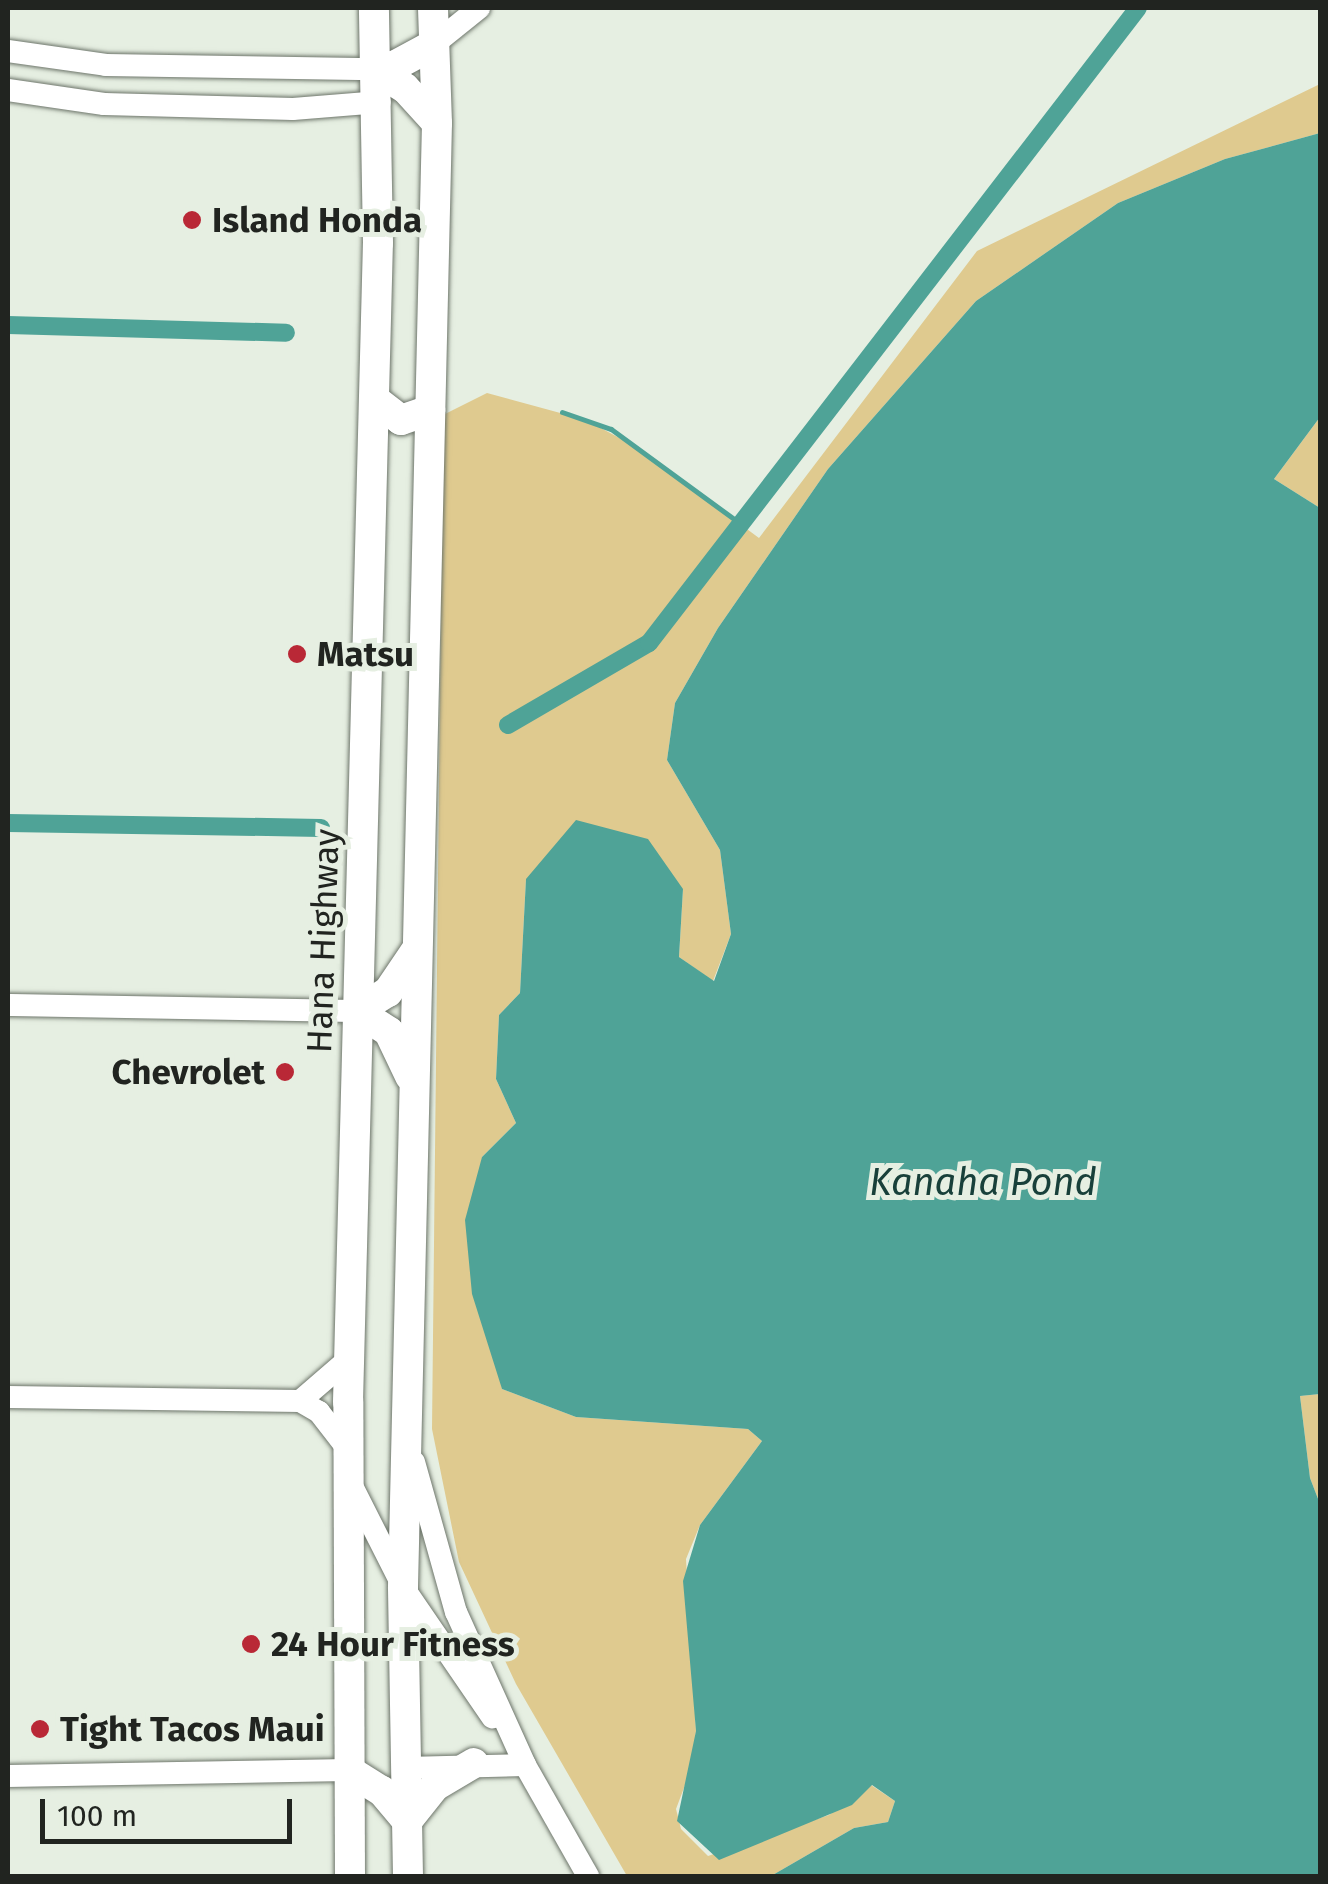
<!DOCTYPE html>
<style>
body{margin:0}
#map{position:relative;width:1328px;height:1884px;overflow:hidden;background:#e6efe2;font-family:"Fira Sans",sans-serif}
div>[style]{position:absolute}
.green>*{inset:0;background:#dfca8f}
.water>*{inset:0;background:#4fa397}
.stream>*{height:5px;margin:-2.5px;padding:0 2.5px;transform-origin:2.5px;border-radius:2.5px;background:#4fa397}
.canal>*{height:18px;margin:-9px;padding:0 9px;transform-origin:9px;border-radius:9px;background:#4fa397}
.roads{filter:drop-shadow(0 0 2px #6d756a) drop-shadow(0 0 2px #6d756a)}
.minor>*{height:22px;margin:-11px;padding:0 11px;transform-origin:11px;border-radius:11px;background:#fff}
.major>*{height:30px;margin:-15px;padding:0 15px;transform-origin:15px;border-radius:15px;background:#fff}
.dots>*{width:28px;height:28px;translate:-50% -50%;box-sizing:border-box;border:5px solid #e6efe2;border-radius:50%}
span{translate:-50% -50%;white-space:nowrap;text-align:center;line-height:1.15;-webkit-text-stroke:10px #e6efe2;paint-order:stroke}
.poi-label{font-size:35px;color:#212420;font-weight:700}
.left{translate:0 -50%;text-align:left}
.right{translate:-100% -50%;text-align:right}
.street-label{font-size:35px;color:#212420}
.water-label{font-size:38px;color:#18403a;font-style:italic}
.frame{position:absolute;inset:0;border:10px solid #212420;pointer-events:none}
.scale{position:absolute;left:40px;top:1799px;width:252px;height:45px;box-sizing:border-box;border:5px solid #212420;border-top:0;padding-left:12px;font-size:30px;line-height:35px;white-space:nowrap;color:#212420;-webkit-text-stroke:8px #e6efe2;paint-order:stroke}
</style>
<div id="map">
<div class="green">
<div style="clip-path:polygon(1320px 84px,1320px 133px,1225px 159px,1118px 203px,976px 301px,828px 469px,718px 628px,675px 703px,667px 760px,720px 850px,731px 934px,713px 981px,679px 957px,683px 889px,526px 879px,520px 993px,499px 1015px,496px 1079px,516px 1123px,482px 1157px,502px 1389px,576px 1417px,748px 1429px,762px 1441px,700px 1525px,686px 1559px,696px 1731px,693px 1764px,676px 1809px,681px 1829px,708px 1856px,829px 1815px,871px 1785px,895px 1801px,888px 1822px,854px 1828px,771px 1876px,627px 1876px,516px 1684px,459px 1562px,432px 1429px,443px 415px,487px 393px,586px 420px,636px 447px,759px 538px,977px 251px)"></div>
<div style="clip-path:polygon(1320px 417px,1320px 508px,1274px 479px)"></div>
<div style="clip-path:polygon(1320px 1394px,1320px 1504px,1310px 1478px,1300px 1396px)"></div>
</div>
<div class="water">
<div style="clip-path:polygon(1320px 133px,1320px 417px,1274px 479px,1320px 508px,1320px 1394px,1300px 1396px,1310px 1478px,1320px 1504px,1320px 1876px,771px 1876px,854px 1828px,888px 1822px,895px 1801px,872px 1785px,852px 1805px,719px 1860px,677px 1821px,696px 1731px,683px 1581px,700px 1525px,762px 1441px,748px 1429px,576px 1417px,502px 1389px,472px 1294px,465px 1220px,482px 1157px,516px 1123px,496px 1079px,499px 1015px,520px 993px,526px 879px,576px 820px,648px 839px,683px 889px,679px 957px,714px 981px,731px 934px,720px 850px,667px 760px,675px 703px,718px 628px,828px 469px,976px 301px,1118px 203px,1225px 159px)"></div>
</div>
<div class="stream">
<div style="left:562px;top:412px;width:52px;rotate:19.1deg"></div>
<div style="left:611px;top:429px;width:161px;rotate:36.2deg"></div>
</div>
<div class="canal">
<div style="left:8px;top:325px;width:278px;rotate:1.6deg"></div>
<div style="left:508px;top:725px;width:163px;rotate:-30.2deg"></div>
<div style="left:649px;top:643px;width:801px;rotate:-52.4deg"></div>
<div style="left:8px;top:823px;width:313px;rotate:0.9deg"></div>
</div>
<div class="roads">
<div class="minor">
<div style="left:433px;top:45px;width:59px;rotate:-38.8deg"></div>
<div style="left:8px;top:51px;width:99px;rotate:8.1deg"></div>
<div style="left:106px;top:65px;width:268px;rotate:0.9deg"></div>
<div style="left:8px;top:90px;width:97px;rotate:8.3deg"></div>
<div style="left:104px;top:104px;width:189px;rotate:1.5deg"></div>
<div style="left:293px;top:109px;width:87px;rotate:-4.6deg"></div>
<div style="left:8px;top:1005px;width:349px;rotate:1deg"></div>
<div style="left:8px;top:1397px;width:292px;rotate:0.8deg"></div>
<div style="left:300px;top:1401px;width:22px;rotate:30deg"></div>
<div style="left:319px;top:1412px;width:51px;rotate:52.2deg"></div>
<div style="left:300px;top:1401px;width:66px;rotate:-40.7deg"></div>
<div style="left:414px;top:1462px;width:156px;rotate:74.4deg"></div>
<div style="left:456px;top:1612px;width:168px;rotate:65.7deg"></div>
<div style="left:525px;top:1765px;width:128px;rotate:60.4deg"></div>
<div style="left:351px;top:1484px;width:115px;rotate:63.2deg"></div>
<div style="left:403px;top:1587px;width:158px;rotate:55.6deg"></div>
<div style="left:405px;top:1768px;width:120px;rotate:-1.4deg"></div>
<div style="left:8px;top:1776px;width:340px;rotate:-1deg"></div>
</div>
<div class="major">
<div style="left:374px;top:69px;width:36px;rotate:32deg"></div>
<div style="left:405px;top:88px;width:47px;rotate:47.6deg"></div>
<div style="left:374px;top:69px;width:22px;rotate:-10deg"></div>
<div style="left:396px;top:65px;width:42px;rotate:-28.4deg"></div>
<div style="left:374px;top:399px;width:34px;rotate:38deg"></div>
<div style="left:401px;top:420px;width:31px;rotate:-19deg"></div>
<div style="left:357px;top:1011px;width:38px;rotate:33deg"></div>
<div style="left:389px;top:1032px;width:49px;rotate:64.5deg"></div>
<div style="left:357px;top:1011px;width:36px;rotate:-32deg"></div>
<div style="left:388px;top:992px;width:48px;rotate:-56deg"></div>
<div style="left:348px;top:1770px;width:40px;rotate:32deg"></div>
<div style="left:382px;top:1791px;width:39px;rotate:50deg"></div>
<div style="left:407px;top:1821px;width:45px;rotate:-51.3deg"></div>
<div style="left:435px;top:1786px;width:45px;rotate:-30.5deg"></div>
<div style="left:350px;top:1876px;width:474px;rotate:-90.2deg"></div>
<div style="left:348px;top:1402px;width:1159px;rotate:-88.52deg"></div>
<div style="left:378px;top:243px;width:235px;rotate:-91deg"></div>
<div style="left:408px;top:1876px;width:289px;rotate:-91deg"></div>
<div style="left:403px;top:1587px;width:1464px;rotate:-88.67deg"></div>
<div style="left:437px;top:123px;width:115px;rotate:-92deg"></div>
</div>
</div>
<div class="dots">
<div style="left:192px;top:220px;background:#b92836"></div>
<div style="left:297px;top:654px;background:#b92836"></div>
<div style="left:285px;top:1072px;background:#b92836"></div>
<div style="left:251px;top:1644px;background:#b92836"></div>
<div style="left:40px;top:1729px;background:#b92836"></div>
</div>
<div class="poi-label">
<span class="left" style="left:212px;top:220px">Island Honda</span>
<span class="left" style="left:317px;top:654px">Matsu</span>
<span class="right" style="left:265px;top:1072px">Chevrolet</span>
<span class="left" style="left:271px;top:1644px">24 Hour Fitness</span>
<span class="left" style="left:60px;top:1729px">Tight Tacos Maui</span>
</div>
<div class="street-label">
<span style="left:323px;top:941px;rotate:-88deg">Hana Highway</span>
</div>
<div class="water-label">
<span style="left:983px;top:1183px">Kanaha Pond</span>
</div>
<div class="frame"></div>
<div class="scale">100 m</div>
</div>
